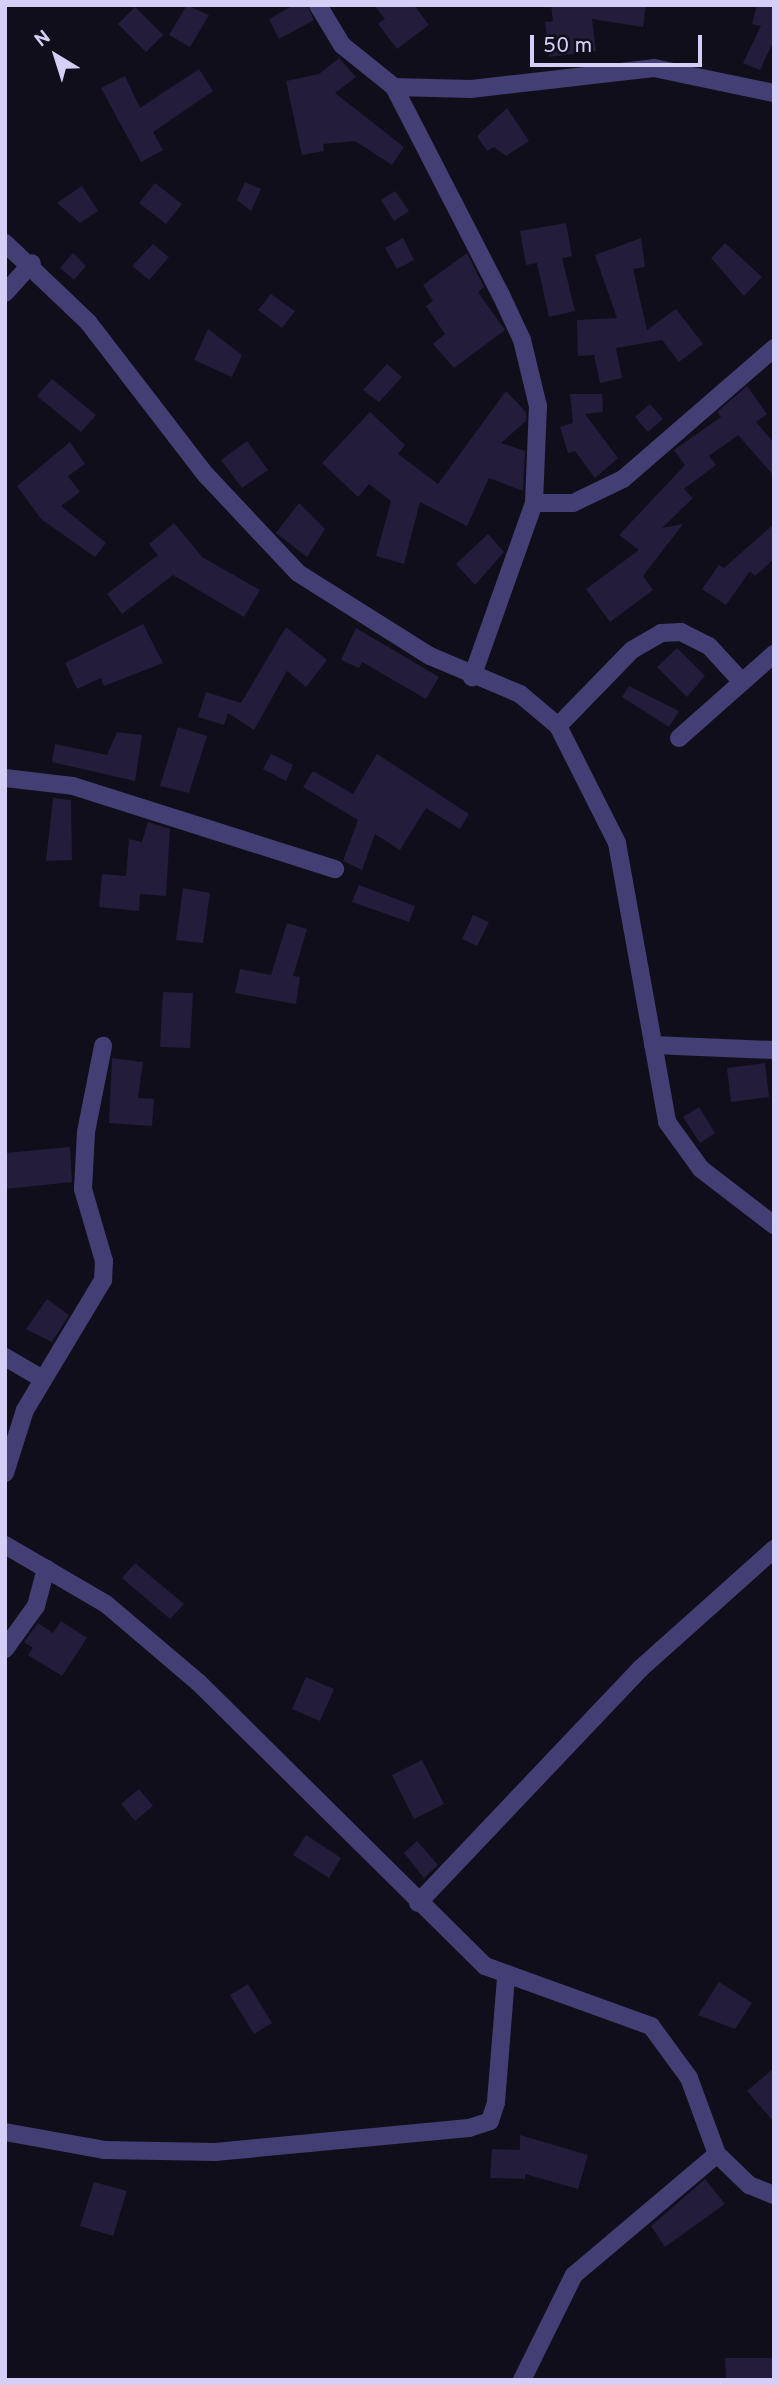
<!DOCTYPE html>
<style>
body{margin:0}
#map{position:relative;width:779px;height:2385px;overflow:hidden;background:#110e1b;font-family:Overpass,sans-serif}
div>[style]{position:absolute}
.building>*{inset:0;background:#231c3a}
.street>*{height:18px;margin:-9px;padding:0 9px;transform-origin:9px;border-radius:9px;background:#433f74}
span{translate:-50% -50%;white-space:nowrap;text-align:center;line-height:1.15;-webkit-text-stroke:7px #110e1b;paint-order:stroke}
.frame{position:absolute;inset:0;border:7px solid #d5cff8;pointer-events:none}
.north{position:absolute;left:21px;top:21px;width:70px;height:70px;-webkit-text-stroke:5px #110e1b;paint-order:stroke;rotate:322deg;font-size:19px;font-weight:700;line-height:28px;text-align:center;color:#d5cff8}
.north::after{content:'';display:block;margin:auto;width:24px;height:32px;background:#d5cff8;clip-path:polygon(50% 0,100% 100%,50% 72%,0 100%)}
.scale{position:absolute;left:530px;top:35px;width:172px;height:32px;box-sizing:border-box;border:4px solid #d5cff8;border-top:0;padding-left:9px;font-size:21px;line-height:24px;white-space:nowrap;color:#d5cff8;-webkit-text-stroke:5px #110e1b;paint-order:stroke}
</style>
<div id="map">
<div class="building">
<div style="clip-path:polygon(187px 5px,209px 15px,190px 47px,169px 35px)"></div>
<div style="clip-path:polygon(294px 5px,307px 5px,314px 20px,279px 39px,269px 19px)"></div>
<div style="clip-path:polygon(374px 5px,414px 5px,429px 25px,397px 49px,378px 24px,385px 19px)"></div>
<div style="clip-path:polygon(551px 5px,646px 5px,643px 27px,592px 19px,596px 51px,549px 57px,545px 22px,553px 21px)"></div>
<div style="clip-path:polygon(757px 5px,774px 5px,774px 40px,760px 70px,743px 63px,761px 26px,752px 24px)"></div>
<div style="clip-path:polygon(135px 7px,163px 35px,146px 52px,118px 24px)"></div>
<div style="clip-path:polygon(339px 58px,356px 77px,335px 93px,404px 147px,392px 165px,355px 141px,323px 144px,324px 151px,302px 155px,286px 81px,319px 74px)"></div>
<div style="clip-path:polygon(199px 69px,213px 91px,153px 132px,163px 150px,141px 162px,101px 88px,125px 76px,140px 108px)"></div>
<div style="clip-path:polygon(507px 108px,529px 141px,506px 156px,494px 147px,487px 151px,477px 136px)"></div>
<div style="clip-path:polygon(245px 182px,261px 189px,251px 211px,237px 200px)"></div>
<div style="clip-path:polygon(155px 183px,182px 204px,166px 224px,139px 203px)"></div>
<div style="clip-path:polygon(82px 186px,98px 211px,80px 223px,57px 203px)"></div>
<div style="clip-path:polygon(395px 191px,409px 211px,394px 221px,381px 200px)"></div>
<div style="clip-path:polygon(566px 223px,572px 256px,562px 258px,575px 311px,549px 317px,537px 263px,526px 265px,520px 231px)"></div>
<div style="clip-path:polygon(403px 238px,414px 260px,397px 269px,385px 248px)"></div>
<div style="clip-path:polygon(641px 238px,645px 267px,633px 269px,647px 330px,676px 309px,703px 344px,679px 362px,662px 340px,616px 348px,622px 378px,600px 383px,594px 355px,578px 356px,577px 320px,617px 318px,595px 255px)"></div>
<div style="clip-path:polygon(725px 243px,762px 277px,744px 296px,711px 258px)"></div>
<div style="clip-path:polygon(153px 244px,169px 257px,149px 280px,132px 266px)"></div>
<div style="clip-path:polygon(73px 253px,86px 266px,74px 280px,60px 268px)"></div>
<div style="clip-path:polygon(467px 253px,484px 287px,478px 292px,505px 330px,454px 368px,433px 344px,445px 334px,426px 306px,433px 301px,423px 285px)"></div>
<div style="clip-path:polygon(271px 294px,295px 311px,282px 328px,258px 310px)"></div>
<div style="clip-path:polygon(208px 329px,242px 355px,232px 377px,194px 360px)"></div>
<div style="clip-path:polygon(387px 364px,402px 377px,379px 402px,363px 390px)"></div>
<div style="clip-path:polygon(52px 379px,96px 415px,81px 432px,37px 396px)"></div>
<div style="clip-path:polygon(747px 386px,767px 414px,756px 422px,774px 443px,774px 476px,738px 435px,709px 456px,716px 465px,684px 489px,693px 498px,662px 528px,683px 524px,643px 576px,653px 590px,610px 622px,586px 589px,639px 550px,619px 535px,685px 465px,674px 450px,721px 417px,717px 412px)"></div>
<div style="clip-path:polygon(506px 391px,526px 412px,526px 421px,501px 443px,525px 451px,523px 491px,489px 478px,467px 526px,420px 502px,404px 564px,376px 556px,391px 501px,369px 484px,358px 497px,322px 463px,370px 412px,405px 445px,398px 454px,438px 484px)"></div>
<div style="clip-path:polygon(570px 394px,602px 394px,603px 412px,585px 414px,618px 458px,595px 478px,575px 451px,568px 453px,560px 427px,573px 423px)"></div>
<div style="clip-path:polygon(650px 404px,663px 419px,648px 432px,635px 417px)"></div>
<div style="clip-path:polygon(247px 441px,268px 470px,242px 488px,221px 460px)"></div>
<div style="clip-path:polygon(70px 442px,85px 464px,68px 476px,80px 492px,61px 506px,106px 543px,95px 557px,41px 519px,17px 486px)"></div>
<div style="clip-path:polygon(299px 503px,325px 529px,307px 557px,276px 533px)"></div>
<div style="clip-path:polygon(174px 523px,202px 557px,260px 590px,244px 617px,173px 575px,122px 614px,107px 594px,158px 555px,149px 544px)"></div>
<div style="clip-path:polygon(774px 524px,774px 559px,755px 576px,750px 571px,726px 605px,702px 589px,719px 565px,724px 568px)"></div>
<div style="clip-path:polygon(488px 534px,504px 552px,475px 585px,456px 564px)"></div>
<div style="clip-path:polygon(143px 624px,163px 663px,104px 686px,101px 678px,77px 689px,65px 663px)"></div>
<div style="clip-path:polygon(286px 627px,327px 660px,306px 687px,287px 671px,254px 730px,228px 713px,224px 725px,198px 717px,206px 692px,241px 703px)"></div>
<div style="clip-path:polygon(356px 628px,439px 677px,426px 699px,362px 662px,359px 668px,341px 660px)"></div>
<div style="clip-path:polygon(677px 648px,705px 676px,687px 697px,657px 667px)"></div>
<div style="clip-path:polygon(629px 686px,679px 711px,669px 727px,622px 697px)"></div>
<div style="clip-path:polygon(178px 727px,207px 736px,189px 793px,160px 786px)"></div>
<div style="clip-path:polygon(117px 732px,142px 735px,135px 781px,52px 762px,55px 744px,107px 755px)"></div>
<div style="clip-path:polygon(271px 754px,293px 765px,286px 781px,263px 769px)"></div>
<div style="clip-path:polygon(377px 754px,469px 814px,460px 829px,426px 808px,400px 850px,375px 834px,362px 870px,343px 861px,358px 820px,303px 787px,313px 771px,353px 794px)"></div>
<div style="clip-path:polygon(53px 798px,71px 800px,72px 860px,46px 861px)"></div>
<div style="clip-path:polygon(148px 822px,170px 829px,166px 896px,140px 894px,139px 911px,99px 907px,102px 874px,126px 876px,129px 839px,142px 842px)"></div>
<div style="clip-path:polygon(359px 885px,415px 906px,409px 922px,352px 902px)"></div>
<div style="clip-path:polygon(183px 888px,210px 893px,203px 943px,176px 940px)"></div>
<div style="clip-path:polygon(473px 915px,489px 922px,477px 946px,462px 939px)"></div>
<div style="clip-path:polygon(287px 923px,307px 929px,293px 976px,300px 977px,296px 1004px,235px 993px,240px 969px,271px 975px)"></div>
<div style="clip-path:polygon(163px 992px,193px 993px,190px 1048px,160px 1047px)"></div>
<div style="clip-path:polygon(112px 1058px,143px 1062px,138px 1098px,154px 1099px,152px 1126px,109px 1123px)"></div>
<div style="clip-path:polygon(765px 1063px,769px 1097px,731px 1102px,727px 1068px)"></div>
<div style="clip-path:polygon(699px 1107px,715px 1133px,700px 1143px,683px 1117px)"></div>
<div style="clip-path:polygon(70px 1147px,72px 1182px,5px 1189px,5px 1153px)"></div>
<div style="clip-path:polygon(47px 1299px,69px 1315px,52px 1342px,26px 1329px)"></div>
<div style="clip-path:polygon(135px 1563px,184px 1604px,170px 1619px,122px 1578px)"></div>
<div style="clip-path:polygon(61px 1621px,87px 1638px,62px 1676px,28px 1655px,33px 1648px,24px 1642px,38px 1623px,53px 1633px)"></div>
<div style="clip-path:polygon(306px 1677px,334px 1689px,320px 1721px,292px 1709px)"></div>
<div style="clip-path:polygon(422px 1760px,444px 1804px,414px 1819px,392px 1775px)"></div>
<div style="clip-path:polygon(139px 1789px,153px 1806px,135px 1821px,121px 1804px)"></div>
<div style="clip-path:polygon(306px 1835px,341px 1858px,329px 1878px,293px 1855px)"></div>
<div style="clip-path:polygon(417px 1841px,438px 1865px,424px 1878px,404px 1853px)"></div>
<div style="clip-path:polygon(719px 1982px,752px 2003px,735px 2029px,698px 2015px)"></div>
<div style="clip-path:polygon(248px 1984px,272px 2023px,254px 2034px,230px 1995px)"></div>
<div style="clip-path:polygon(774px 2068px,774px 2122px,747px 2091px)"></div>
<div style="clip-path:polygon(520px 2135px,588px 2155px,578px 2189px,525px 2174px,525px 2179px,490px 2178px,492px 2149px,520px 2150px)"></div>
<div style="clip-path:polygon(705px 2179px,725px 2204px,665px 2247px,651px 2226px)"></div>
<div style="clip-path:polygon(94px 2182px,127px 2191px,113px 2236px,80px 2226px)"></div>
<div style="clip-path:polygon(725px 2358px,774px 2358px,774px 2380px,726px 2380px)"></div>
</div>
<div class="street">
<div style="left:318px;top:5px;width:47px;rotate:59deg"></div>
<div style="left:342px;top:45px;width:67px;rotate:38.9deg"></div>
<div style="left:394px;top:87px;width:77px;rotate:1.5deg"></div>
<div style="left:471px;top:89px;width:184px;rotate:-6.5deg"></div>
<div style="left:654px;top:68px;width:123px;rotate:11.8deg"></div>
<div style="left:394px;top:87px;width:234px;rotate:62.8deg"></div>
<div style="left:501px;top:295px;width:50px;rotate:65deg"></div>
<div style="left:522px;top:340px;width:68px;rotate:76.4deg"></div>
<div style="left:538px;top:406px;width:97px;rotate:92.4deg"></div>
<div style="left:534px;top:503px;width:185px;rotate:109.6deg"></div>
<div style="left:5px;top:243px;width:115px;rotate:43.6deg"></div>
<div style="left:88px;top:322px;width:193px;rotate:52.4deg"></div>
<div style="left:206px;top:475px;width:134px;rotate:46.8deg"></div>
<div style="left:298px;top:573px;width:156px;rotate:32.2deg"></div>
<div style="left:430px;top:656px;width:98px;rotate:22.9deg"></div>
<div style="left:520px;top:694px;width:50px;rotate:40.1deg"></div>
<div style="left:558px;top:726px;width:131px;rotate:63.2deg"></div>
<div style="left:617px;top:843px;width:283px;rotate:79.8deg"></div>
<div style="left:667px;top:1122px;width:58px;rotate:54.1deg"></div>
<div style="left:701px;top:1169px;width:92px;rotate:37.5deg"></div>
<div style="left:5px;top:293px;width:40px;rotate:-48deg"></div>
<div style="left:534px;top:503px;width:39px"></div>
<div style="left:573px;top:503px;width:55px;rotate:-25.6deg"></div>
<div style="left:623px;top:479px;width:200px;rotate:-40.9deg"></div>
<div style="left:558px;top:726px;width:106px;rotate:-45.8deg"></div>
<div style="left:632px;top:650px;width:34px;rotate:-30deg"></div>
<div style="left:661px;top:633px;width:20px;rotate:-3deg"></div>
<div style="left:681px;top:632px;width:31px;rotate:27deg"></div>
<div style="left:709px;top:646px;width:49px;rotate:47.5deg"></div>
<div style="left:679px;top:738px;width:127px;rotate:-41.5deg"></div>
<div style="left:5px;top:778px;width:68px;rotate:6.7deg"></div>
<div style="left:73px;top:786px;width:275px;rotate:17.6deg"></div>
<div style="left:653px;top:1045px;width:121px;rotate:2.4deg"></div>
<div style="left:5px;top:1357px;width:42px;rotate:30.3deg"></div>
<div style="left:5px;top:1473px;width:66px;rotate:-72.4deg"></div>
<div style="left:25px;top:1410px;width:152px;rotate:-59deg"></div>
<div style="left:103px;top:1280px;width:19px;rotate:-87deg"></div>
<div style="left:104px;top:1261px;width:75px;rotate:-106.3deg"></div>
<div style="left:83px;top:1189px;width:57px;rotate:-87deg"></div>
<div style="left:86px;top:1132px;width:88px;rotate:-78.8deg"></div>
<div style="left:5px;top:1545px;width:117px;rotate:30.3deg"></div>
<div style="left:106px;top:1604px;width:121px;rotate:40.3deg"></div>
<div style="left:198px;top:1682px;width:404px;rotate:44.7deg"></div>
<div style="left:485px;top:1966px;width:177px;rotate:19.9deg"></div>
<div style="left:651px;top:2026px;width:64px;rotate:53.8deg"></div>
<div style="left:689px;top:2078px;width:81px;rotate:69.8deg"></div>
<div style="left:717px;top:2154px;width:45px;rotate:44.1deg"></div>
<div style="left:749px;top:2185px;width:27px;rotate:22deg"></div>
<div style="left:5px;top:1649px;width:53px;rotate:-54.2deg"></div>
<div style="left:36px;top:1606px;width:39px;rotate:-75deg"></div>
<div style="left:418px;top:1903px;width:323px;rotate:-46.5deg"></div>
<div style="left:640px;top:1669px;width:180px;rotate:-41.8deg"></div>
<div style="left:5px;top:2132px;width:102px;rotate:10.2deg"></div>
<div style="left:105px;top:2150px;width:110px;rotate:1deg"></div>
<div style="left:215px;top:2152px;width:255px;rotate:-5.4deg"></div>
<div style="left:469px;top:2128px;width:22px;rotate:-18deg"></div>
<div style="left:490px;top:2121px;width:20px;rotate:-72deg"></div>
<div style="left:496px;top:2102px;width:125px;rotate:-85.4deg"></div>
<div style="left:522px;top:2380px;width:117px;rotate:-63.7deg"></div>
<div style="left:574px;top:2275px;width:187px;rotate:-40.2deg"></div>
</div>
<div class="frame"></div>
<div class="north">N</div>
<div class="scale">50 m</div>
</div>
